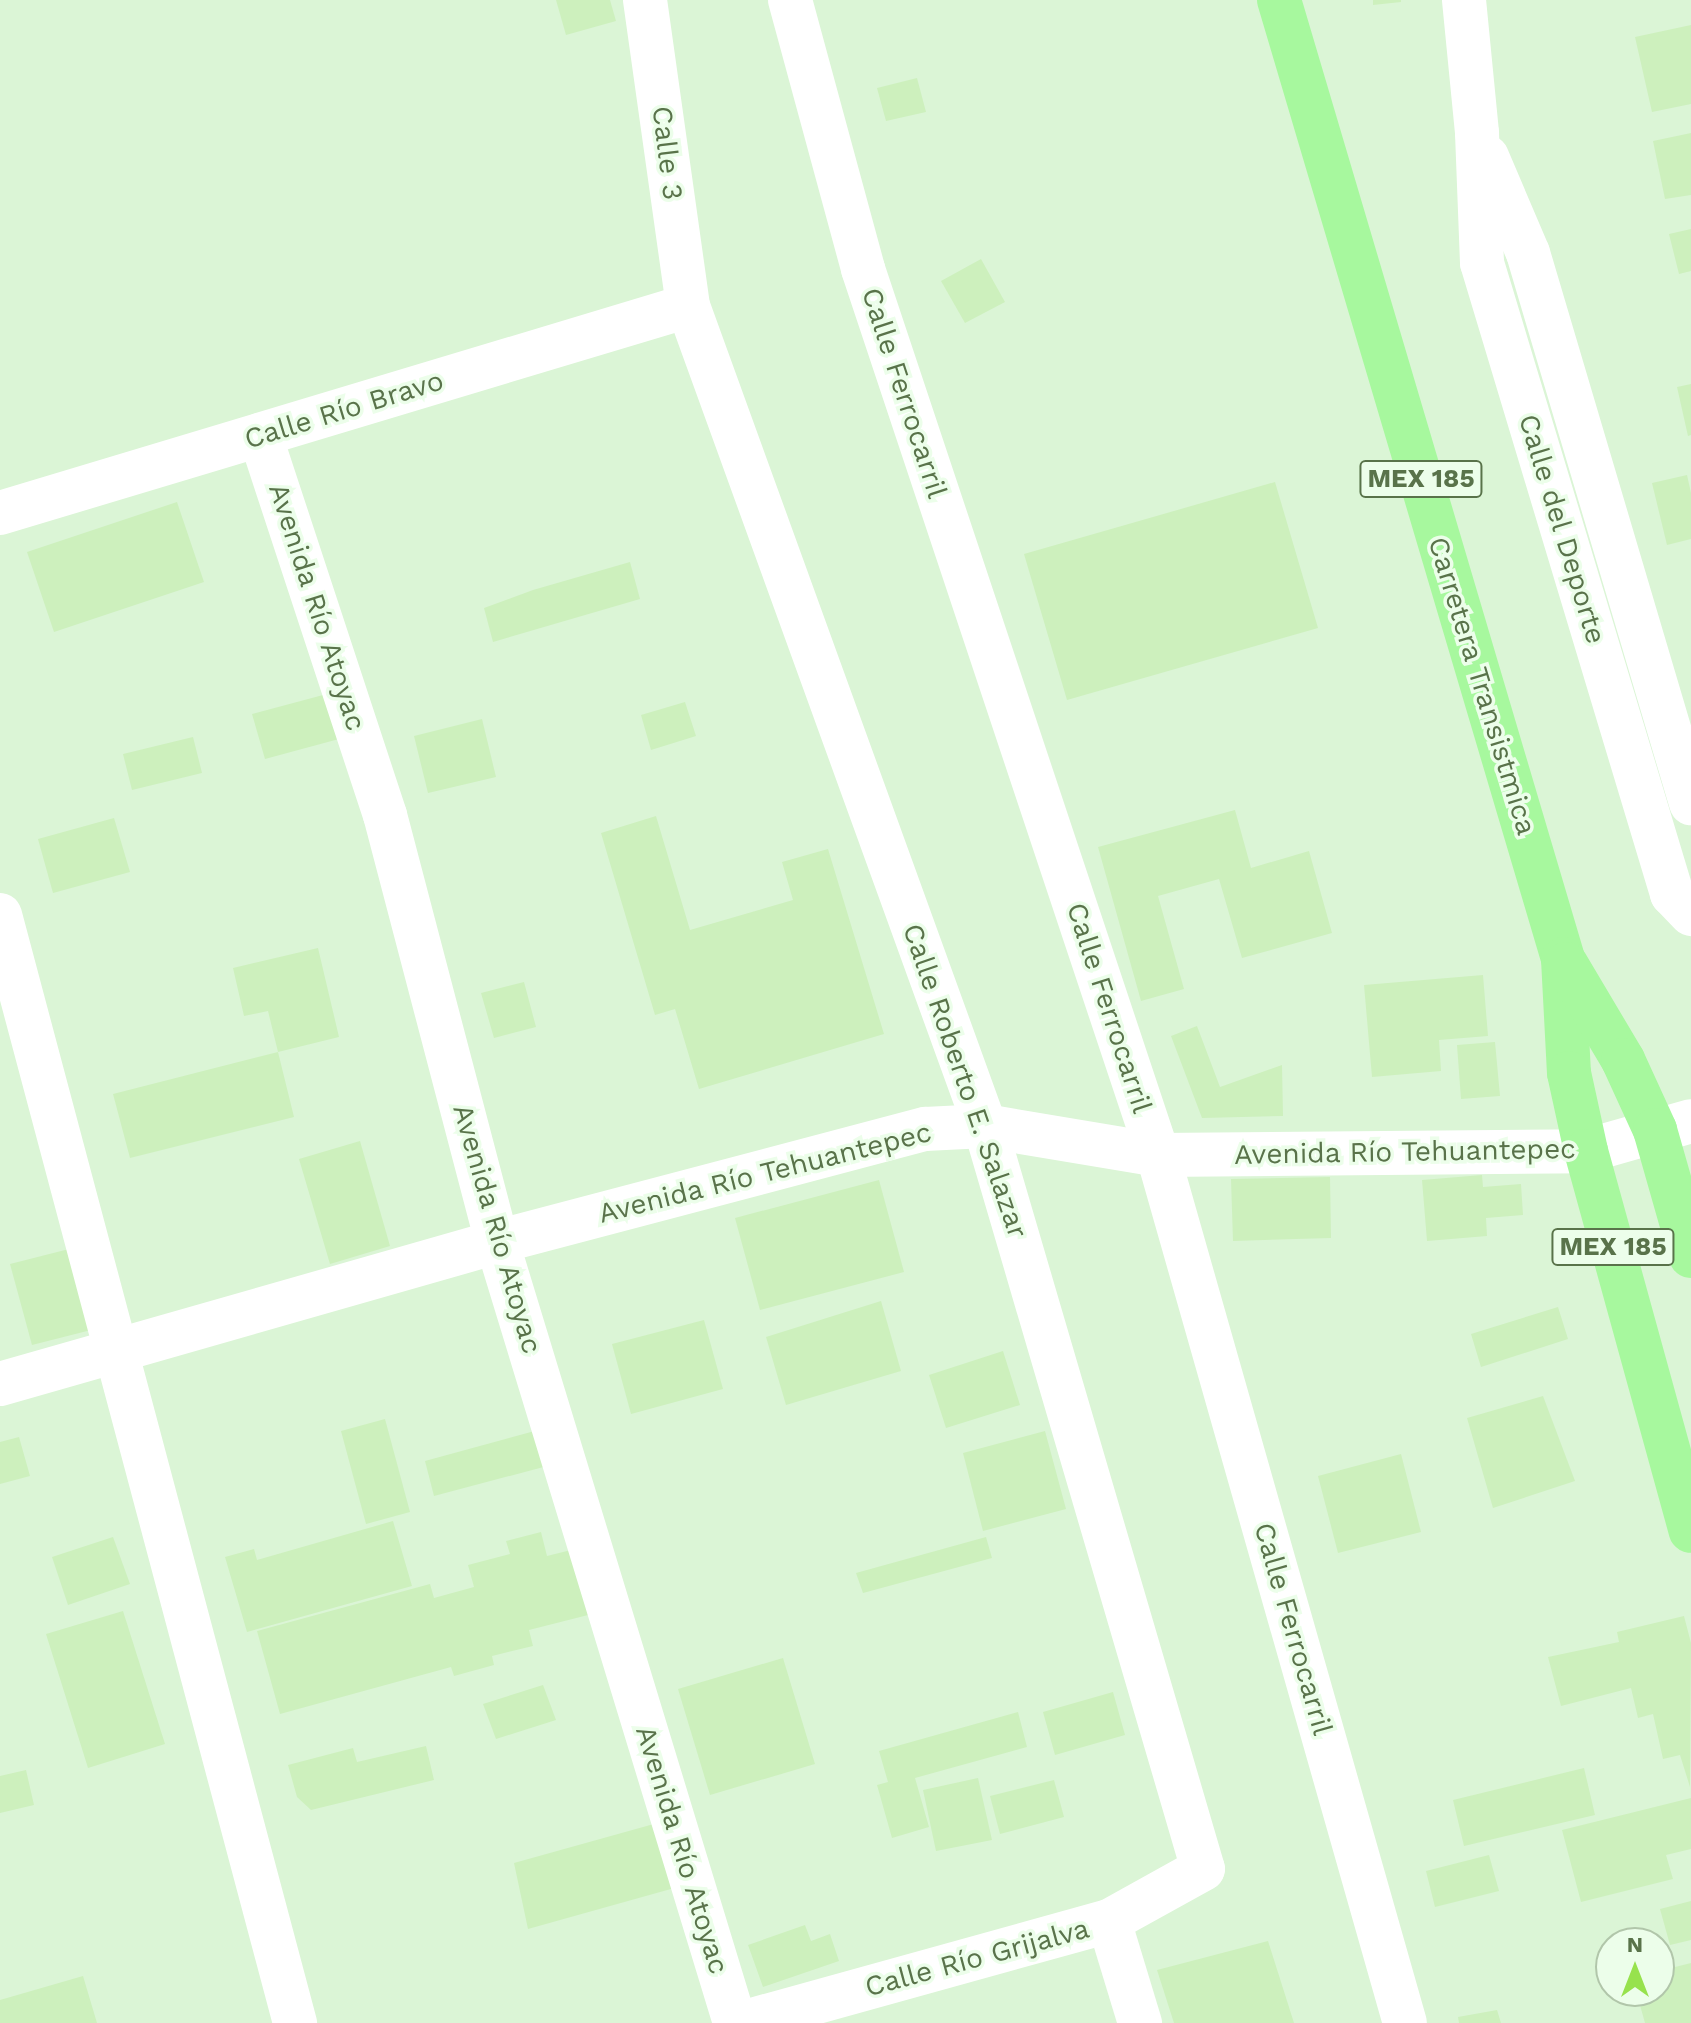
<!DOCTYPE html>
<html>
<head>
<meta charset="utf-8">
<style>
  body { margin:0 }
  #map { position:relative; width:1691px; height:2023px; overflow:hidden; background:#e7fbe4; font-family:"Work Sans",sans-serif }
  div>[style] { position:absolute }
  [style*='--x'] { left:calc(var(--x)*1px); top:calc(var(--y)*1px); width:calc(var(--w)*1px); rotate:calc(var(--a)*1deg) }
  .residential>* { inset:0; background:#dbf5d6 }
  .building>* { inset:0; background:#cdf0bd }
  .street>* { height:44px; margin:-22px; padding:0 22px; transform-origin:22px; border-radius:22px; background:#fff }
  .primary>* { height:44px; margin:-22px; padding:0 22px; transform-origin:22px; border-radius:22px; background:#a7f89e }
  span { translate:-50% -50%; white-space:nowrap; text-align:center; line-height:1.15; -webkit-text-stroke:7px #ecfeea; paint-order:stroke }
  .shield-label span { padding:2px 6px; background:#ecfeea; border:2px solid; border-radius:6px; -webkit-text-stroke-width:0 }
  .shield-label { font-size:26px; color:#59734a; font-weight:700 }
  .street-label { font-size:28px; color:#59734a }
  .north { position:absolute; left:1595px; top:1927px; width:80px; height:80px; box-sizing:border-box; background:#ecfeea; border:2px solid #b1c6aa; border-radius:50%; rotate:0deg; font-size:22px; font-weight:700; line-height:32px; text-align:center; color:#59734a }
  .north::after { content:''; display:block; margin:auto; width:28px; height:36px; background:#97e24d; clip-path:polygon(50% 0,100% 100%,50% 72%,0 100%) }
</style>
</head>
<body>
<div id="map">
  <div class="residential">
    <i style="clip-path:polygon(evenodd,0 0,1691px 0,1691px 2023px,0 2023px,0 0,1611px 1943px,1659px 1943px,1659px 1991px,1611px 1991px,1611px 1943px)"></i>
  </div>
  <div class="building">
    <i style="clip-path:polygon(556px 0,610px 0,616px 21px,566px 35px)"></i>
    <i style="clip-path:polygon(1373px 0,1401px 0,1401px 2px,1373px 5px)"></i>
    <i style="clip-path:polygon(1691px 25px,1691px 104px,1652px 112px,1635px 37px)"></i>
    <i style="clip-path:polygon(917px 78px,926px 112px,886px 121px,877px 88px)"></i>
    <i style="clip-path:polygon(1691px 133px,1691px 195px,1665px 199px,1653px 141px)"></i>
    <i style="clip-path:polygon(1691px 229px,1691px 271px,1679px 274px,1669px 234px)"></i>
    <i style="clip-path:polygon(981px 259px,1005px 302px,965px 323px,941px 281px)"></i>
    <i style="clip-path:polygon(1691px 384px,1691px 435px,1688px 436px,1677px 387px)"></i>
    <i style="clip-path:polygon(1687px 475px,1691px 493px,1691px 539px,1667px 545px,1652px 483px)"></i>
    <i style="clip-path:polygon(1275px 482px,1318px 628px,1067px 700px,1024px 554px)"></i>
    <i style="clip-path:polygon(177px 502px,204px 582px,54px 632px,27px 552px)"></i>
    <i style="clip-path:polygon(630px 562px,640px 599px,493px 642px,484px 608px,533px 590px)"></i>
    <i style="clip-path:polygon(338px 691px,350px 736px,265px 759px,252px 714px)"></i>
    <i style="clip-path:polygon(685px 702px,696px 736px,651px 750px,641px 715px)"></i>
    <i style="clip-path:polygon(482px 719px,496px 777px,428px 793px,414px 736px)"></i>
    <i style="clip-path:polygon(193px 737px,202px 773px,132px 790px,123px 754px)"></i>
    <i style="clip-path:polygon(1235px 810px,1251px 868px,1309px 851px,1332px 933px,1242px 958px,1219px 879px,1158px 896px,1184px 989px,1141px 1001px,1098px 847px)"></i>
    <i style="clip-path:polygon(656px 816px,690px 930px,793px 900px,782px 862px,828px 849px,884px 1034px,699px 1089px,675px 1009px,655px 1015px,601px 833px)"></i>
    <i style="clip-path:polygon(114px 818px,130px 872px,53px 893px,38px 839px)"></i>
    <i style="clip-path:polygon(318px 948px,339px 1037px,278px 1052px,294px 1117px,130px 1158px,113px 1094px,278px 1052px,268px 1011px,244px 1016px,233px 968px)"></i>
    <i style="clip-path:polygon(1483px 975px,1488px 1036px,1439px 1040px,1441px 1071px,1372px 1077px,1364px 985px)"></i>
    <i style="clip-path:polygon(524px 982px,536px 1027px,494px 1038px,481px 993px)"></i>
    <i style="clip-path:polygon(1197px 1026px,1220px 1087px,1282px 1065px,1283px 1116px,1202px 1118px,1171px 1036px)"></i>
    <i style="clip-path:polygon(1495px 1042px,1500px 1096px,1461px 1099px,1457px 1045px)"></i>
    <i style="clip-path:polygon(360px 1141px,390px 1246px,330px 1264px,299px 1159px)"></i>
    <i style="clip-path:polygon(1482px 1175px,1483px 1187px,1521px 1184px,1523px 1215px,1486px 1218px,1487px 1236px,1427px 1241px,1422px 1180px)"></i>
    <i style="clip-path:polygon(1330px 1177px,1331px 1238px,1233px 1241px,1231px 1179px)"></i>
    <i style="clip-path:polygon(879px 1180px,904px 1272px,760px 1310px,735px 1218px)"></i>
    <i style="clip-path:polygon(73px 1248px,95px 1329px,32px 1345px,10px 1264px)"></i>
    <i style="clip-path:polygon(881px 1301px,901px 1371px,786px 1405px,766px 1337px)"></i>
    <i style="clip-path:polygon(1558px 1307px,1568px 1339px,1481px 1367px,1471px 1334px)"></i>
    <i style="clip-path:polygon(704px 1320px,723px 1389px,631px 1414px,612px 1344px)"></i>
    <i style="clip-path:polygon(1003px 1351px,1020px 1405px,946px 1428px,929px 1375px)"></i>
    <i style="clip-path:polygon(1543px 1396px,1575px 1481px,1493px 1508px,1467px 1418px)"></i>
    <i style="clip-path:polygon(385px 1419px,410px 1512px,366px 1524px,341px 1431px)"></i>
    <i style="clip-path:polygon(542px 1429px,551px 1465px,434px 1496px,425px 1461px)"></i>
    <i style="clip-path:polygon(1045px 1431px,1066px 1509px,983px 1531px,963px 1453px)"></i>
    <i style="clip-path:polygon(19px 1437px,30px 1476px,0 1484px,0 1442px)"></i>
    <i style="clip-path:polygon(1401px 1454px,1421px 1532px,1338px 1553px,1318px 1476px)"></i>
    <i style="clip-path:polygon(393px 1521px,412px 1586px,247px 1632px,225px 1557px,254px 1549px,257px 1560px)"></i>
    <i style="clip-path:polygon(541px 1532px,547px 1556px,579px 1548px,596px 1613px,529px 1630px,533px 1646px,492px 1656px,494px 1665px,454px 1676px,451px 1667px,280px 1714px,257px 1631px,430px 1584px,434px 1598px,474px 1587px,468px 1565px,510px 1554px,506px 1541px)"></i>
    <i style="clip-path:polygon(113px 1537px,130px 1584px,68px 1605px,52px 1557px)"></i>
    <i style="clip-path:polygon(986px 1537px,992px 1558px,863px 1593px,856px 1573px)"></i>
    <i style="clip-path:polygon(123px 1611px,165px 1744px,88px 1768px,46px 1634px)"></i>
    <i style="clip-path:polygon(1684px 1616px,1691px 1643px,1690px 1787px,1680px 1755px,1663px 1759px,1653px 1714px,1638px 1718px,1631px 1688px,1561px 1706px,1548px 1657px,1619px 1642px,1617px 1632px)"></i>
    <i style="clip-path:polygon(783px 1658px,815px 1764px,710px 1795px,678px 1689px)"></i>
    <i style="clip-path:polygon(543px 1685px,556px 1720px,496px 1739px,483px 1704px)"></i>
    <i style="clip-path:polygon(1113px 1692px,1125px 1735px,1055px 1755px,1043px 1712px)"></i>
    <i style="clip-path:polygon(1018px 1712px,1027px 1747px,915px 1778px,929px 1827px,892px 1838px,877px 1785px,888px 1782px,879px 1751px)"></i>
    <i style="clip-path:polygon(426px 1746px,434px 1780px,311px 1810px,297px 1797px,288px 1765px,353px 1748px,357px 1762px)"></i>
    <i style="clip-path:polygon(1584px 1768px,1595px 1815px,1464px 1846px,1453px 1800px)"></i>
    <i style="clip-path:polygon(26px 1770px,34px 1805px,0 1813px,0 1776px)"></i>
    <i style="clip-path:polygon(978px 1778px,992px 1840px,936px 1851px,923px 1790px)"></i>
    <i style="clip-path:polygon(1054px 1780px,1064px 1817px,1000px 1834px,990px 1796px)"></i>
    <i style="clip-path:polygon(1691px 1798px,1691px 1849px,1666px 1855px,1673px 1879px,1581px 1902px,1562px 1830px)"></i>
    <i style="clip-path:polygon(661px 1822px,678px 1887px,528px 1929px,514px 1863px)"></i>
    <i style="clip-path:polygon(1489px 1855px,1499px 1891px,1435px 1907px,1426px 1871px)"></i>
    <i style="clip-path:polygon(1691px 1901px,1691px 1940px,1670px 1945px,1660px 1909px)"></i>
    <i style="clip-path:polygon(805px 1925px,811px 1941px,830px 1934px,839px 1961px,763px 1987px,748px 1945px)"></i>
    <i style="clip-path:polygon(1268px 1941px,1294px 2023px,1174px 2023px,1157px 1970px)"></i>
    <i style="clip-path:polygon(1691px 1963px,1691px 2023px,1645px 2023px,1636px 1991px,1659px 1991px,1659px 1971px)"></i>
    <i style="clip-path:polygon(83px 1976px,97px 2023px,0 2023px,0 2000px)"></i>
    <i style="clip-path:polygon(1497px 2010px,1501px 2023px,1459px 2023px,1458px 2017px)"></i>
  </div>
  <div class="street">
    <i style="--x:645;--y:0;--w:309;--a:82"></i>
    <i style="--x:688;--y:306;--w:872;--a:70.09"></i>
    <i style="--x:985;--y:1126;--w:774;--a:73.65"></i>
    <i style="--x:1203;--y:1869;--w:107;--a:151"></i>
    <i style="--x:1109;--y:1921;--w:383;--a:164.5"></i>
    <i style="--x:790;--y:0;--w:279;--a:74.8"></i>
    <i style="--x:863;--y:269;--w:934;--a:71.58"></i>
    <i style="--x:1158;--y:1155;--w:902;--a:74.12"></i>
    <i style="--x:1464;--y:0;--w:134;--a:84.4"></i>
    <i style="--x:1477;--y:133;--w:130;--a:87.8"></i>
    <i style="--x:1482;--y:263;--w:659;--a:73.24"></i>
    <i style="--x:1672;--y:894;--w:28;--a:46"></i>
    <i style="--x:1487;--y:157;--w:104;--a:66.9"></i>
    <i style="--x:1528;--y:253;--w:574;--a:73.49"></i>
    <i style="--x:260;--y:435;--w:400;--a:71.8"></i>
    <i style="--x:385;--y:815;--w:441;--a:75.3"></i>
    <i style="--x:497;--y:1242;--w:816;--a:73.05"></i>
    <i style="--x:0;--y:513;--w:718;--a:-16.75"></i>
    <i style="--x:0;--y:915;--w:1147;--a:75.09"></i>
    <i style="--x:0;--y:1384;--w:517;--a:-15.95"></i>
    <i style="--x:497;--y:1242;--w:443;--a:-14.8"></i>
    <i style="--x:925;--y:1129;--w:60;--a:-2.9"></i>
    <i style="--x:985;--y:1126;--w:175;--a:9.5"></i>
    <i style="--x:1158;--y:1155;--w:428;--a:-0.5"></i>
    <i style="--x:1586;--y:1151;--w:109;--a:-15.9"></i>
    <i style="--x:1109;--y:1921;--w:107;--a:73.1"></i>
  </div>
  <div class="primary">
    <i style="--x:1279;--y:0;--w:1000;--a:73.5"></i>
    <i style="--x:1563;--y:959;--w:114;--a:87"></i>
    <i style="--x:1569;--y:1073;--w:80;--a:77.7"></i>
    <i style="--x:1586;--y:1151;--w:394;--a:74.6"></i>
    <i style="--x:1566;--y:964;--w:112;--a:59.3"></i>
    <i style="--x:1623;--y:1060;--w:77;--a:65.4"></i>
    <i style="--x:1655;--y:1130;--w:131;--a:74.1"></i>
  </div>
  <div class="shield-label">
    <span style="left:1421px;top:479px">MEX 185</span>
    <span style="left:1613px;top:1247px">MEX 185</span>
  </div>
  <div class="street-label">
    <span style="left:667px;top:153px;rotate:83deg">Calle 3</span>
    <span style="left:904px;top:393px;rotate:72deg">Calle Ferrocarril</span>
    <span style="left:344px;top:410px;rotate:-17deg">Calle Río Bravo</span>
    <span style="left:1562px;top:529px;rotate:73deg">Calle del Deporte</span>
    <span style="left:317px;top:607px;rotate:72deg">Avenida Río Atoyac</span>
    <span style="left:1482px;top:686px;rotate:73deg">Carretera Transistmica</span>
    <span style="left:1109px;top:1008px;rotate:72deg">Calle Ferrocarril</span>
    <span style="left:965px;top:1081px;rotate:71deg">Calle Roberto E. Salazar</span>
    <span style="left:1405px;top:1152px;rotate:-1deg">Avenida Río Tehuantepec</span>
    <span style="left:765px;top:1173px;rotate:-14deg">Avenida Río Tehuantepec</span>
    <span style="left:497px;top:1229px;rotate:74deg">Avenida Río Atoyac</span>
    <span style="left:1293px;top:1629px;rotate:74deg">Calle Ferrocarril</span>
    <span style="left:682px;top:1850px;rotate:73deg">Avenida Río Atoyac</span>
    <span style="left:977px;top:1958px;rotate:-15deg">Calle Río Grijalva</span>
  </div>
  <div class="north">N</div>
</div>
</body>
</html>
